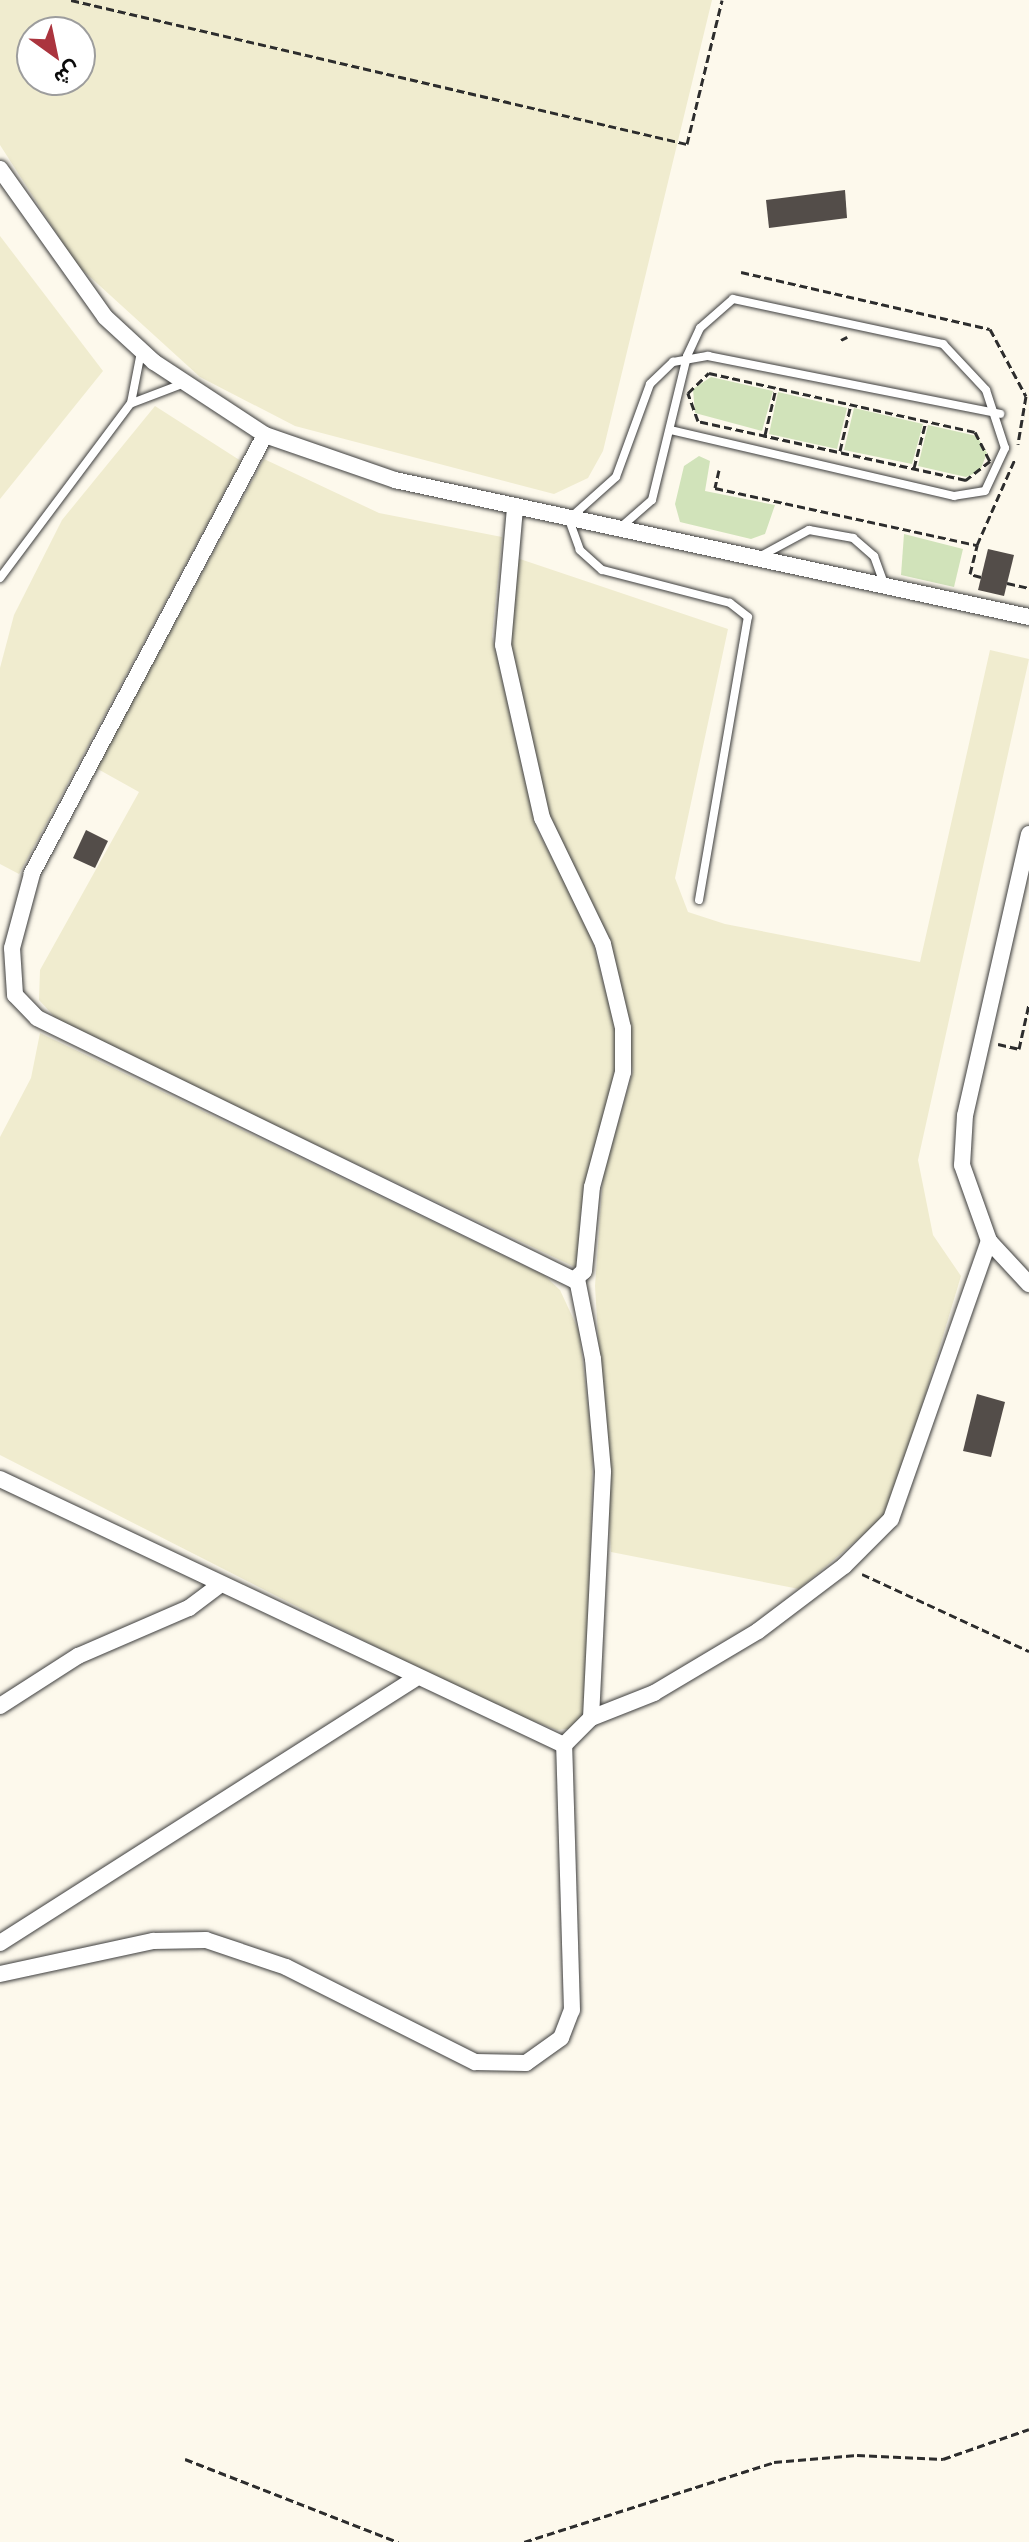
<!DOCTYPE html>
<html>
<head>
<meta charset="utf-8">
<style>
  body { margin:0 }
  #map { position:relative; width:1029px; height:2542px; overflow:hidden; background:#fdf9ec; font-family:Merriweather,Vazirmatn,serif }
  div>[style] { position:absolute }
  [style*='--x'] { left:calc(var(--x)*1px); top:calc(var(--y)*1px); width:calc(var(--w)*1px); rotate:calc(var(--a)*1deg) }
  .farmland>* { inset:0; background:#f0eccf }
  .green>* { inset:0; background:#d1e3ba }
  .building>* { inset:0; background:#534d49 }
  .path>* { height:3px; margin-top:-1.5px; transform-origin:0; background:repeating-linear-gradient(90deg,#2d2d2d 0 8px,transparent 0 12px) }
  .roads { filter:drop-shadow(0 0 2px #3e3e3e) drop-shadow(0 0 2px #3e3e3e) }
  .lane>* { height:8px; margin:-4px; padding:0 4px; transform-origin:4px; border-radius:4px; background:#fff }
  .street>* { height:16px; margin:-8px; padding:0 8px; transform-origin:8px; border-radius:8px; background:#fff }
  span { translate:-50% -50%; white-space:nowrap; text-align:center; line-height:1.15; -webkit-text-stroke:8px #fff; paint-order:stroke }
  .north { position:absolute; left:16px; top:16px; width:80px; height:80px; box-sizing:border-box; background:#fff; border:2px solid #9d9d9d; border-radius:50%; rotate:147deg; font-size:22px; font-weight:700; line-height:32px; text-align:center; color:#0b0b0b }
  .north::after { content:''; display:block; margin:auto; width:28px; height:36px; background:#ab343e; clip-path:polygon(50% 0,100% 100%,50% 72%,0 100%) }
</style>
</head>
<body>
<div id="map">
  <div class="farmland">
    <i style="clip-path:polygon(evenodd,0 0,712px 0,603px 451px,588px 478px,554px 494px,295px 426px,200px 377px,77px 265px,0 145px,0 0,32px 32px,80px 32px,80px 80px,32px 80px,32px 32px)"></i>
    <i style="clip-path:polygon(0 236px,103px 371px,0 499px)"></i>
    <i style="clip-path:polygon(155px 406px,241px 461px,19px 874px,0 864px,0 668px,14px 615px,62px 520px)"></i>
    <i style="clip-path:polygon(264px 459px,379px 513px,502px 537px,492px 636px,536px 828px,589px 927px,616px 1032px,617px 1068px,580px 1216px,579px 1269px,62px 1025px,39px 1000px,40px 970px,139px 792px,96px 768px)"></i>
    <i style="clip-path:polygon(517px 558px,728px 629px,675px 878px,688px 912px,725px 924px,920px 962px,990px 650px,1029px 659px,918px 1160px,933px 1235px,961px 1276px,890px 1512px,799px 1589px,611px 1552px,595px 1286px,603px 1176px,633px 1071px,610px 946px,552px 828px,510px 654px)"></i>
    <i style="clip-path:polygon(40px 1033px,544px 1275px,560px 1290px,579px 1331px,593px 1448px,586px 1711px,576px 1728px,557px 1730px,488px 1704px,0 1455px,0 1137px,31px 1078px)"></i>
  </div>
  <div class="green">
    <i style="clip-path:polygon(711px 377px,773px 391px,762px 431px,695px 413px,693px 389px)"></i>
    <i style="clip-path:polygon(778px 392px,847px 408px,837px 449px,769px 434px)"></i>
    <i style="clip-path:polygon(854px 408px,923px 424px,912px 464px,844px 450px)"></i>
    <i style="clip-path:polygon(928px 425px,977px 436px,987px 453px,980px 471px,966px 477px,918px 466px)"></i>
    <i style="clip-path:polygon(699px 456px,710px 461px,705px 491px,775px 505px,765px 534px,751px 539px,680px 522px,675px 504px,684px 466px)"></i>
    <i style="clip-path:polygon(904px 534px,963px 549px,954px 587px,901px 575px)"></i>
  </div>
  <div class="building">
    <i style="clip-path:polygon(845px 190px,847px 218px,769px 228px,766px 200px)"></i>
    <i style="clip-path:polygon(988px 549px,1014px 555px,1004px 596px,978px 590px)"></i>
    <i style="clip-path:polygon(86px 830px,108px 841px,95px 868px,73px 858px)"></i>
    <i style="clip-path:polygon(977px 1394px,1005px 1402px,991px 1457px,963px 1451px)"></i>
  </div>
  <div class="path">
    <i style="--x:71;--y:0;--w:633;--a:13.16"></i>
    <i style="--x:687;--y:144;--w:148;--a:-76.3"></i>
    <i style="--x:741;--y:272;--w:255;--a:12.9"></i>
    <i style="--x:990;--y:329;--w:76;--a:61.8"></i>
    <i style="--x:1026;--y:396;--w:49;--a:99.5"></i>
    <i style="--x:841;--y:340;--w:7;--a:-27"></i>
    <i style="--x:709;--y:373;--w:272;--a:12.5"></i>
    <i style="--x:975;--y:432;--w:33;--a:63"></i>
    <i style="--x:990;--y:461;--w:31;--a:142"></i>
    <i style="--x:966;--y:480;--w:274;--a:-167.6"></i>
    <i style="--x:698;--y:421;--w:30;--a:-110"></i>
    <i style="--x:688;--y:393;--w:29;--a:-44"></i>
    <i style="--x:765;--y:435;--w:48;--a:-76.8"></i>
    <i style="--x:840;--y:451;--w:48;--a:-76.8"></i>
    <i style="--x:914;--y:468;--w:49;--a:-75.7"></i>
    <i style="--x:719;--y:470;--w:18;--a:103"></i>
    <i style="--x:715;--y:488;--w:268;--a:12.3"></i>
    <i style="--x:981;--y:577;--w:11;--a:-165"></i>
    <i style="--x:970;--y:574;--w:30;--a:-76"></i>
    <i style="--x:977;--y:545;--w:94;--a:-66.2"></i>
    <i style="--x:1007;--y:583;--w:23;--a:13"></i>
    <i style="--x:998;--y:1044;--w:22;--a:13"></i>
    <i style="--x:1019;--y:1049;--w:46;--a:-77.5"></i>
    <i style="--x:862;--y:1574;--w:184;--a:24.8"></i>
    <i style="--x:185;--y:2459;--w:229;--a:21.3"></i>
    <i style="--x:524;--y:2542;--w:262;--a:-17.7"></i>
    <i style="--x:774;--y:2462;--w:83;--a:-4.8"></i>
    <i style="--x:857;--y:2455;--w:86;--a:2.7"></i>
    <i style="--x:943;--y:2459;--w:91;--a:-19.2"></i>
  </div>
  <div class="roads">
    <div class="lane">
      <i style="--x:132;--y:403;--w:53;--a:-20.8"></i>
      <i style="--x:621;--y:527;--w:41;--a:-41.1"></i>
      <i style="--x:652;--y:500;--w:148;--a:-76.3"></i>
      <i style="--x:687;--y:356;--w:31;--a:-65"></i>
      <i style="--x:700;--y:328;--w:44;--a:-41.3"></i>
      <i style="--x:733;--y:299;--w:215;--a:12.1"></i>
      <i style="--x:943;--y:344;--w:63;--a:46.9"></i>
      <i style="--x:986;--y:390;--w:61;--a:71.9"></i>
      <i style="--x:1005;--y:448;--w:47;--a:114.9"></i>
      <i style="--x:985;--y:491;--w:31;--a:171"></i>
      <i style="--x:954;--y:496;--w:291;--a:-166.9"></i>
      <i style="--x:759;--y:557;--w:57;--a:-28.4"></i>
      <i style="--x:809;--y:530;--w:45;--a:10.3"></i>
      <i style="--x:853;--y:538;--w:28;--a:41"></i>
      <i style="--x:874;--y:556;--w:32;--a:70"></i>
      <i style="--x:0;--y:578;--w:219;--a:-53.2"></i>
      <i style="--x:131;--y:403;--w:52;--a:-78.9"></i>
      <i style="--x:699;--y:900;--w:287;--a:-80.2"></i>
      <i style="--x:748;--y:617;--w:23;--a:-142"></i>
      <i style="--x:730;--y:603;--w:132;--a:-165.5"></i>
      <i style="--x:602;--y:570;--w:30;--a:-138"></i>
      <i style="--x:580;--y:550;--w:33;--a:-110"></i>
      <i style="--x:569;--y:519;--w:63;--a:-41.8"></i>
      <i style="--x:616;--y:477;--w:99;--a:-69.9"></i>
      <i style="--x:650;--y:384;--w:32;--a:-44"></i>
      <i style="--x:673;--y:362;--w:36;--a:-10"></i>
      <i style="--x:708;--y:356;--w:298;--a:11.2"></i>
    </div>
    <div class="street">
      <i style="--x:0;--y:169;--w:181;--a:54.6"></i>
      <i style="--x:105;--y:317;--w:67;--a:42.6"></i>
      <i style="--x:154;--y:362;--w:133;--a:33.3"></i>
      <i style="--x:265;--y:435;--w:138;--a:19.1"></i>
      <i style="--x:395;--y:480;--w:649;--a:12.19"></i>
      <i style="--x:265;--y:435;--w:497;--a:118"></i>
      <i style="--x:32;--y:874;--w:77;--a:105.1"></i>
      <i style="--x:12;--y:948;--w:47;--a:86.3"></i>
      <i style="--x:15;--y:995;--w:32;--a:46"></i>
      <i style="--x:37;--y:1018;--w:598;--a:26.01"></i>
      <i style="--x:574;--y:1280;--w:13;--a:-42"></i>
      <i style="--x:584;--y:1271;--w:84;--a:-84.6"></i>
      <i style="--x:592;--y:1187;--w:119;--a:-74.9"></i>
      <i style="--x:623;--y:1072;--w:44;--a:-90"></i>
      <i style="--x:623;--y:1028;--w:86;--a:-103.4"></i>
      <i style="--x:603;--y:944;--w:140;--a:-115.8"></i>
      <i style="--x:542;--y:818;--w:177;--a:-102.7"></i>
      <i style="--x:503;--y:645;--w:139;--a:-85"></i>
      <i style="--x:1029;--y:834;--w:288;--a:102.8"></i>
      <i style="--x:965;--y:1115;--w:50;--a:93.4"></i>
      <i style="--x:962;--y:1165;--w:81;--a:70.4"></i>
      <i style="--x:989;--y:1241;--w:59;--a:47.1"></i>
      <i style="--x:0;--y:1479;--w:624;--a:25.25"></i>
      <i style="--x:564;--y:1745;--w:38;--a:-45"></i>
      <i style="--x:591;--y:1718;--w:247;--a:-87.2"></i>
      <i style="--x:603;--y:1471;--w:112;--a:-95.1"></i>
      <i style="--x:593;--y:1359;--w:82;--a:-101.3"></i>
      <i style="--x:0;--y:1706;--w:93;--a:-32.7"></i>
      <i style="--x:78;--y:1656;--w:121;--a:-23.4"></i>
      <i style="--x:189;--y:1608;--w:39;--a:-37"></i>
      <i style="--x:591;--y:1718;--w:68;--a:-21.6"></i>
      <i style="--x:654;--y:1693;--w:121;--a:-30.8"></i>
      <i style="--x:758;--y:1631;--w:108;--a:-37.1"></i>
      <i style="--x:844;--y:1566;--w:66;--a:-45"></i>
      <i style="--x:891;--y:1519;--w:295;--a:-70.6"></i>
      <i style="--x:0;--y:1943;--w:491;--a:-32.5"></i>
      <i style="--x:0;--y:1974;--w:157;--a:-12.2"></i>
      <i style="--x:153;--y:1941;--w:53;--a:-1.1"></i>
      <i style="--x:206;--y:1940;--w:84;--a:18.6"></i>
      <i style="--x:286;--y:1967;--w:212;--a:26.7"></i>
      <i style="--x:475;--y:2062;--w:51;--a:1.1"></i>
      <i style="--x:526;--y:2063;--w:43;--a:-35.5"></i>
      <i style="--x:561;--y:2038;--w:30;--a:-69"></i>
      <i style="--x:572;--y:2010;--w:265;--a:-91.7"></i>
    </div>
  </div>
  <div class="north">ش</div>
</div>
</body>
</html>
